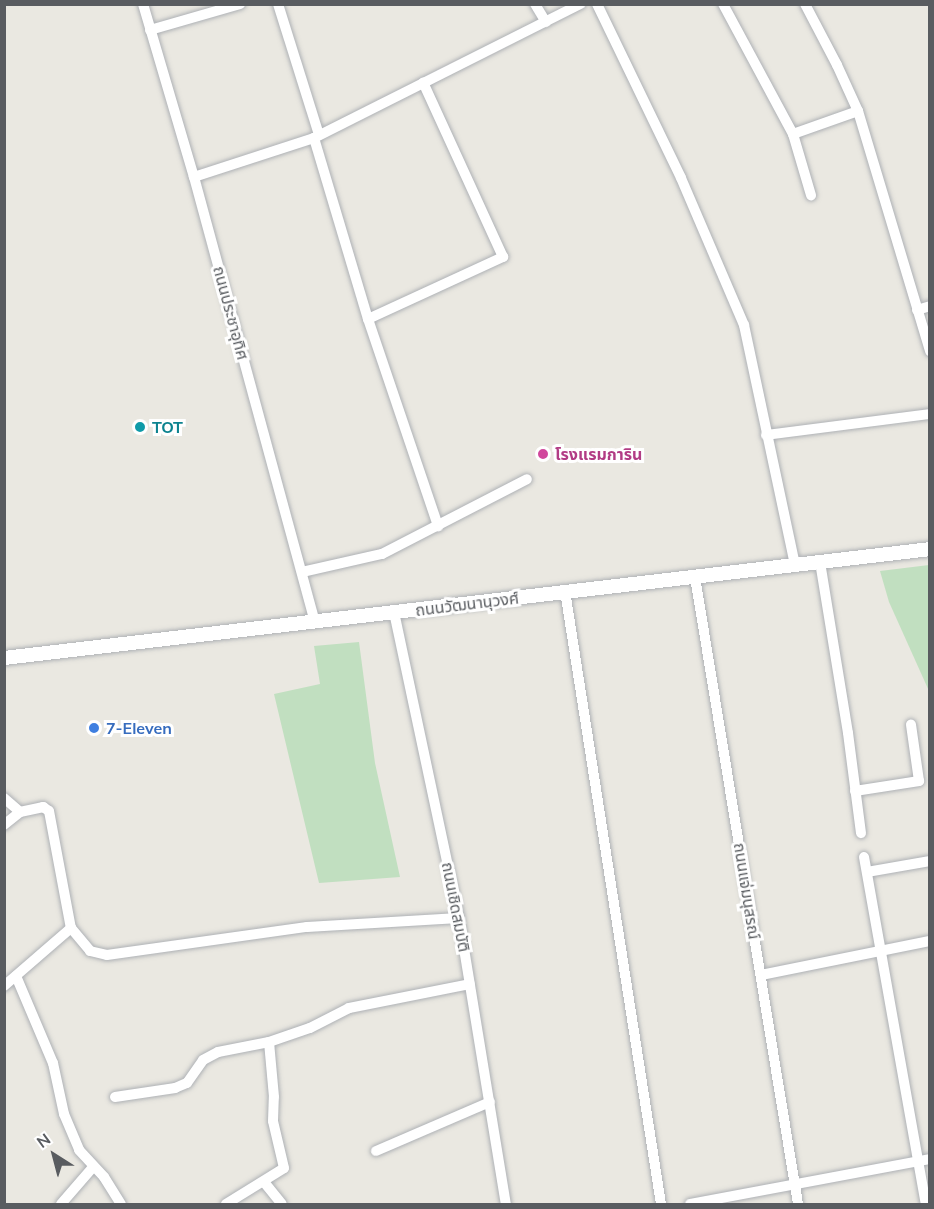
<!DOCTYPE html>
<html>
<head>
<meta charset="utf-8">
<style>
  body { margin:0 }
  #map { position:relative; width:934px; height:1209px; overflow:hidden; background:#eae8e1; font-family:Mulish,"Noto Sans Thai",sans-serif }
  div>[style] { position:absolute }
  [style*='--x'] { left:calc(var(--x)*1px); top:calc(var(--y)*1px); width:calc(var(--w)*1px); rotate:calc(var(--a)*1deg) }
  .green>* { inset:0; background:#c1dfc0 }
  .roads { filter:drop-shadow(0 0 2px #aeb1b5) drop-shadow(0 0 2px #aeb1b5) }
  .minor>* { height:10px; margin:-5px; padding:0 5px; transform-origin:5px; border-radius:5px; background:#fff }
  .tertiary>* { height:14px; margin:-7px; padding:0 7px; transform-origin:7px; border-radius:7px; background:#fff }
  .dots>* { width:16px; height:16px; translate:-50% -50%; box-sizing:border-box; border:3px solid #fff; border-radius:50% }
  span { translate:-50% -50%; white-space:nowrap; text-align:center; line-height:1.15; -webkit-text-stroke:6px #fff; paint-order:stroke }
  .street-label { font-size:16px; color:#595c60 }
  .culture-label { font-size:16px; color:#0d838f; font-weight:700 }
  .left { translate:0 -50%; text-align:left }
  .hotel-label { font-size:16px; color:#b23c85; font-weight:700 }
  .shop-label { font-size:16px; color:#366cbe; font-weight:700 }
  .frame { position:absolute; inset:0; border:6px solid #595c60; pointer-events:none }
  .north { position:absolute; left:24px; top:1125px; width:60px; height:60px; -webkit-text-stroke:4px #fff; paint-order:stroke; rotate:324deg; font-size:16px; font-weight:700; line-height:24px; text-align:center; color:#595c60 }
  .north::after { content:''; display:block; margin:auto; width:21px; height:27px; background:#595c60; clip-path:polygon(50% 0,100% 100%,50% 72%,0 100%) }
</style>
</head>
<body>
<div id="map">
  <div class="green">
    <i style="clip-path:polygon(929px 565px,930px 565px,929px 691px,889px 602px,880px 571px)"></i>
    <i style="clip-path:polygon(359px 642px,375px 763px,400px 877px,319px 883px,274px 694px,320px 684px,314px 646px)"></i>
  </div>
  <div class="roads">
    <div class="minor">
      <i style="--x:143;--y:4;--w:180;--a:73.6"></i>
      <i style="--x:194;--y:177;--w:461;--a:74.8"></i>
      <i style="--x:278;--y:4;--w:137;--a:72.6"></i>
      <i style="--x:535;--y:4;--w:21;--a:59"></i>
      <i style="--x:597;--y:4;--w:193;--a:64.2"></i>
      <i style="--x:681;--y:178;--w:160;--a:66.8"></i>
      <i style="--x:744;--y:325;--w:245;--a:78"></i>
      <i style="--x:723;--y:4;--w:148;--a:61.7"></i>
      <i style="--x:793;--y:134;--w:69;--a:-19.5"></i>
      <i style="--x:805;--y:4;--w:69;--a:62.3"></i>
      <i style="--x:837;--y:65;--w:51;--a:65.5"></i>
      <i style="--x:858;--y:111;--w:251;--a:73.3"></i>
      <i style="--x:150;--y:30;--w:94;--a:-16.1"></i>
      <i style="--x:793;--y:134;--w:64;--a:73.6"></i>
      <i style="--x:314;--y:138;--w:189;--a:73.4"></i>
      <i style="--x:368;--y:319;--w:219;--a:71.3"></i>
      <i style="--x:194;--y:177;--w:126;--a:-18"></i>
      <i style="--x:314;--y:138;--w:299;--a:-26.7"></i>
      <i style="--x:917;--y:310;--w:14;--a:-17"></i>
      <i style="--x:368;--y:319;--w:149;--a:-24.7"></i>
      <i style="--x:503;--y:257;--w:192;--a:-114.6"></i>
      <i style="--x:766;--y:435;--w:165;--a:-7.3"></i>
      <i style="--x:820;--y:562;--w:173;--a:80.7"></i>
      <i style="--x:848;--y:733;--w:101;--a:82.6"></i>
      <i style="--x:302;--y:572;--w:82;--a:-12.7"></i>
      <i style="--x:382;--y:554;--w:163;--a:-27.3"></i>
      <i style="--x:695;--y:577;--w:635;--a:80.67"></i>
      <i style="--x:565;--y:591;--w:620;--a:81.1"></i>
      <i style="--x:394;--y:612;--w:313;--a:78"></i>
      <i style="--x:459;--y:918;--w:290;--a:80.7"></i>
      <i style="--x:855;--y:791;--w:65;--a:-8.9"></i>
      <i style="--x:919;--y:781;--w:57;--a:-98.1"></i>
      <i style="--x:4;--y:798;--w:21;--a:41"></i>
      <i style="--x:20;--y:812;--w:21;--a:141"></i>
      <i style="--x:20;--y:812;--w:24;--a:-12"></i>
      <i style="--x:43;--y:807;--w:7;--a:34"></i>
      <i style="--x:49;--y:811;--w:119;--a:79.4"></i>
      <i style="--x:71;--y:928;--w:30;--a:50"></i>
      <i style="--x:90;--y:951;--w:17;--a:13"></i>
      <i style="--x:107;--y:955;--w:202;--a:-8"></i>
      <i style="--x:307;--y:927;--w:152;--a:-3.4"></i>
      <i style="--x:864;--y:857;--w:352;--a:79.9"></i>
      <i style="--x:867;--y:872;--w:64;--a:-9.9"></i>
      <i style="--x:761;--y:975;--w:172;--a:-11.4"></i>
      <i style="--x:16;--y:976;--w:95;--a:67"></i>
      <i style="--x:53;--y:1063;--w:52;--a:77.8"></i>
      <i style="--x:64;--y:1114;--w:39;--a:67"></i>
      <i style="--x:79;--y:1150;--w:37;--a:47"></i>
      <i style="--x:104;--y:1177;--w:32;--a:58"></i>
      <i style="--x:4;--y:986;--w:89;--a:-40.9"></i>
      <i style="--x:115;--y:1097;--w:61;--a:-8.5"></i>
      <i style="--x:175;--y:1088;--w:13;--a:-23"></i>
      <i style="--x:187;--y:1083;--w:28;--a:-55"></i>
      <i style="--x:203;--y:1060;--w:17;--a:-28"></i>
      <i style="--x:218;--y:1052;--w:52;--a:-11.1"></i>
      <i style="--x:269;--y:1042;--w:43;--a:-18.9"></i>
      <i style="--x:310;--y:1028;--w:44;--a:-27.1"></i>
      <i style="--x:349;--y:1008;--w:123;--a:-11.2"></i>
      <i style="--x:376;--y:1151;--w:124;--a:-23.3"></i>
      <i style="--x:264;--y:1182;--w:28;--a:51"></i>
      <i style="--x:61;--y:1204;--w:49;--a:-49.1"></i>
      <i style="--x:226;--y:1204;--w:68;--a:-31.8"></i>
      <i style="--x:284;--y:1168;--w:48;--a:-103.2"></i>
      <i style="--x:273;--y:1121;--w:24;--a:-88"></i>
      <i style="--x:274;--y:1097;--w:55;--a:-95.2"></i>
      <i style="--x:690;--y:1204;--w:244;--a:-10.6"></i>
    </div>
    <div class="tertiary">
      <i style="--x:4;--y:658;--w:932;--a:-6.71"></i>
    </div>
  </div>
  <div class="dots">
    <i style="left:140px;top:427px;background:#0f9aa8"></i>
    <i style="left:543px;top:454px;background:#d1479c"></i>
    <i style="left:94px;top:728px;background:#3f7fe0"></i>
  </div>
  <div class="street-label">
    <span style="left:231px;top:313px;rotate:75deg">ถนนประชาอุทิศ</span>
    <span style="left:467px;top:604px;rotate:-7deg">ถนนวัฒนานุวงศ์</span>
    <span style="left:747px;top:891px;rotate:81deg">ถนนแจ่มนุสรณ์</span>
    <span style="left:456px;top:907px;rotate:79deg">ถนนเชิดสมบัติ</span>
  </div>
  <div class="culture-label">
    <span class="left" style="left:152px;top:427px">TOT</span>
  </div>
  <div class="hotel-label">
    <span class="left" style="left:555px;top:454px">โรงแรมการิน</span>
  </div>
  <div class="shop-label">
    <span class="left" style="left:106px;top:728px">7-Eleven</span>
  </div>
  <div class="frame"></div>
  <div class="north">N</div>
</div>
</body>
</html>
